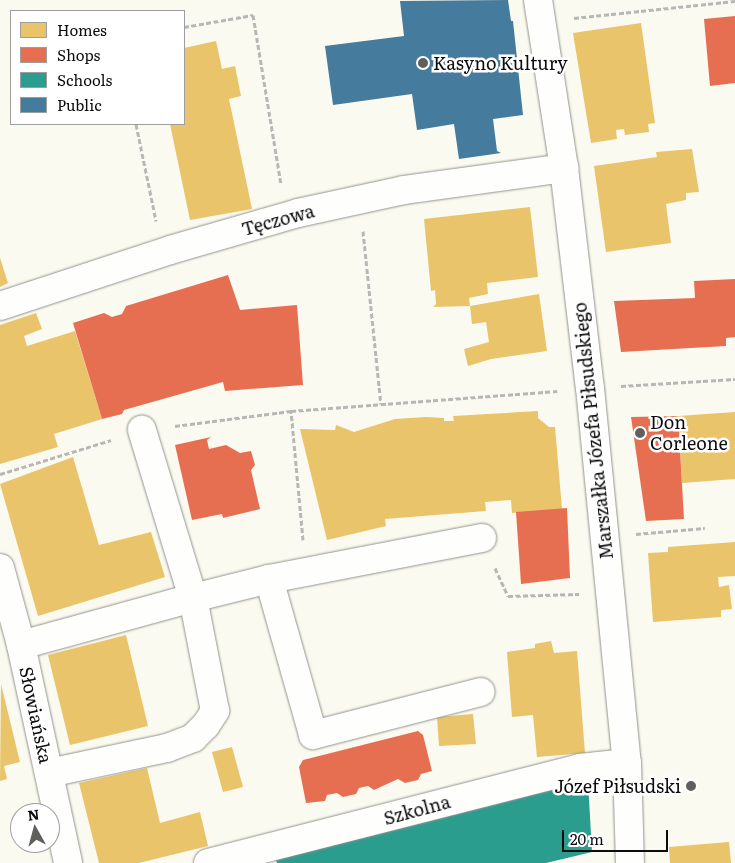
<!DOCTYPE html>
<html>
<head>
<meta charset="utf-8">
<style>
  body { margin:0 }
  #map { position:relative; width:735px; height:863px; overflow:hidden; background:#fafaf0; font-family:Literata,serif }
  div>[style] { position:absolute }
  [style*='--x'] { left:calc(var(--x)*1px); top:calc(var(--y)*1px); width:calc(var(--w)*1px); rotate:calc(var(--a)*1deg) }
  .homes>* { inset:0; background:#e9c46a }
  .shops>* { inset:0; background:#e76f51 }
  .schools>* { inset:0; background:#2a9d8f }
  .public>* { inset:0; background:#457b9d }
  .path>* { height:3px; margin-top:-1.5px; transform-origin:0; background:repeating-linear-gradient(90deg,#b7b7b5 0 5px,transparent 0 7.5px) }
  .roads { filter:drop-shadow(0 0 1px #93938f) drop-shadow(0 0 1px #93938f) }
  .minor>* { height:28px; margin:-14px; padding:0 14px; transform-origin:14px; border-radius:14px; background:#fefefd }
  .dots>* { width:14px; height:14px; translate:-50% -50%; box-sizing:border-box; border:2px solid #fff; border-radius:50% }
  span { translate:-50% -50%; white-space:nowrap; text-align:center; line-height:1.15; -webkit-text-stroke:5px #fff; paint-order:stroke }
  .poi-label { font-size:18px; color:#0c0c0c }
  .left { translate:0 -50%; text-align:left }
  .right { translate:-100% -50%; text-align:right }
  .street-label { font-size:18px; color:#0c0c0c }
  .legend { position:absolute; left:10px; top:10px; width:175px; height:115px; box-sizing:border-box; background:#fff; border:1px solid #9e9e9e; margin:0; padding:6px 9px; list-style:none; font-size:15px; color:#0c0c0c }
  .legend li { display:flex; align-items:center; gap:10px; height:25px }
  .legend b { width:25px; border:1px solid #9e9e9e }
  .north { position:absolute; left:10px; top:803px; width:50px; height:50px; box-sizing:border-box; background:#fff; border:1px solid #9e9e9e; border-radius:50%; rotate:353deg; font-size:14px; font-weight:700; line-height:20px; text-align:center; color:#0c0c0c }
  .north::after { content:''; display:block; margin:auto; width:18px; height:22px; background:#5f5f5c; clip-path:polygon(50% 0,100% 100%,50% 72%,0 100%) }
  .scale { position:absolute; left:562px; top:830px; width:106px; height:22px; box-sizing:border-box; border:2px solid #0c0c0c; border-top:0; padding-left:6px; font-size:15px; line-height:18px; white-space:nowrap; color:#0c0c0c; -webkit-text-stroke:4px #fff; paint-order:stroke }
</style>
</head>
<body>
<div id="map">
  <div class="homes">
    <i style="clip-path:polygon(641px 23px,655px 123px,648px 124px,649px 132px,625px 135px,624px 129px,616px 130px,617px 139px,591px 143px,573px 33px)"></i>
    <i style="clip-path:polygon(216px 41px,222px 69px,235px 66px,241px 96px,229px 99px,252px 209px,190px 220px,170px 124px,184px 124px,184px 48px)"></i>
    <i style="clip-path:polygon(692px 149px,699px 192px,686px 193px,686px 200px,666px 204px,671px 243px,606px 252px,594px 166px,657px 157px,656px 152px)"></i>
    <i style="clip-path:polygon(530px 207px,538px 277px,487px 283px,488px 294px,469px 298px,470px 306px,433px 307px,436px 304px,435px 290px,431px 291px,424px 219px)"></i>
    <i style="clip-path:polygon(0 258px,8px 283px,0 287px)"></i>
    <i style="clip-path:polygon(539px 294px,547px 351px,491px 359px,468px 366px,464px 349px,489px 342px,486px 322px,472px 324px,470px 306px)"></i>
    <i style="clip-path:polygon(36px 313px,42px 329px,24px 336px,27px 346px,75px 331px,102px 419px,54px 434px,58px 447px,0 464px,0 325px)"></i>
    <i style="clip-path:polygon(538px 411px,538px 418px,549px 427px,555px 427px,562px 509px,512px 513px,511px 500px,485px 502px,486px 511px,385px 519px,386px 526px,327px 540px,300px 429px,335px 430px,336px 425px,354px 432px,395px 419px,426px 417px,444px 418px,444px 421px,454px 421px,453px 416px)"></i>
    <i style="clip-path:polygon(735px 412px,735px 479px,682px 483px,678px 416px)"></i>
    <i style="clip-path:polygon(73px 457px,99px 545px,151px 532px,165px 577px,38px 616px,0 484px)"></i>
    <i style="clip-path:polygon(735px 542px,735px 576px,718px 577px,719px 587px,729px 585px,732px 609px,721px 610px,721px 617px,653px 622px,648px 553px,668px 552px,668px 547px)"></i>
    <i style="clip-path:polygon(126px 635px,148px 726px,70px 745px,48px 655px)"></i>
    <i style="clip-path:polygon(551px 641px,554px 653px,577px 651px,585px 753px,537px 757px,533px 715px,512px 717px,507px 652px,535px 648px,535px 644px)"></i>
    <i style="clip-path:polygon(1px 684px,20px 762px,4px 766px,7px 779px,0 781px)"></i>
    <i style="clip-path:polygon(473px 714px,476px 744px,439px 746px,437px 717px)"></i>
    <i style="clip-path:polygon(232px 747px,243px 787px,223px 792px,212px 752px)"></i>
    <i style="clip-path:polygon(147px 768px,160px 823px,200px 812px,208px 846px,139px 863px,99px 863px,79px 783px)"></i>
    <i style="clip-path:polygon(729px 842px,731px 863px,670px 863px,669px 847px)"></i>
  </div>
  <div class="shops">
    <i style="clip-path:polygon(735px 16px,735px 83px,710px 86px,704px 19px)"></i>
    <i style="clip-path:polygon(228px 275px,240px 310px,297px 305px,303px 385px,225px 391px,223px 382px,124px 410px,122px 414px,102px 419px,73px 323px,104px 313px,112px 317px,122px 314px,126px 306px)"></i>
    <i style="clip-path:polygon(735px 279px,735px 337px,726px 338px,726px 346px,621px 352px,614px 301px,695px 298px,694px 281px)"></i>
    <i style="clip-path:polygon(678px 416px,684px 519px,646px 521px,631px 417px)"></i>
    <i style="clip-path:polygon(211px 437px,207px 440px,209px 449px,226px 445px,240px 453px,251px 451px,255px 465px,251px 470px,260px 509px,223px 518px,222px 514px,192px 520px,175px 445px)"></i>
    <i style="clip-path:polygon(567px 508px,570px 578px,521px 584px,516px 512px)"></i>
    <i style="clip-path:polygon(418px 731px,423px 735px,432px 771px,421px 774px,418px 780px,405px 783px,398px 779px,374px 790px,368px 786px,359px 788px,356px 794px,343px 797px,337px 793px,327px 795px,325px 801px,306px 803px,299px 767px,303px 760px)"></i>
  </div>
  <div class="schools">
    <i style="clip-path:polygon(588px 781px,592px 852px,546px 863px,277px 863px,276px 860px)"></i>
  </div>
  <div class="public">
    <i style="clip-path:polygon(508px 0,511px 21px,513px 21px,523px 115px,493px 119px,497px 151px,501px 153px,459px 159px,454px 124px,417px 130px,412px 94px,333px 105px,325px 46px,404px 36px,400px 1px)"></i>
  </div>
  <div class="path">
    <i style="--x:574;--y:18;--w:162;--a:-6"></i>
    <i style="--x:184;--y:27;--w:70;--a:-9.9"></i>
    <i style="--x:253;--y:15;--w:171;--a:80.6"></i>
    <i style="--x:136;--y:124;--w:99;--a:78.3"></i>
    <i style="--x:363;--y:231;--w:174;--a:84.1"></i>
    <i style="--x:621;--y:386;--w:114;--a:-3.5"></i>
    <i style="--x:175;--y:426;--w:117;--a:-7.4"></i>
    <i style="--x:0;--y:474;--w:116;--a:-17"></i>
    <i style="--x:636;--y:534;--w:69;--a:-5"></i>
    <i style="--x:303;--y:540;--w:130;--a:-95.3"></i>
    <i style="--x:291;--y:411;--w:267;--a:-4.3"></i>
    <i style="--x:495;--y:568;--w:31;--a:65"></i>
    <i style="--x:508;--y:596;--w:71;--a:-1.6"></i>
  </div>
  <div class="roads">
    <div class="minor">
      <i style="--x:538;--y:0;--w:170;--a:81.2"></i>
      <i style="--x:564;--y:168;--w:222;--a:83.3"></i>
      <i style="--x:590;--y:388;--w:377;--a:84.4"></i>
      <i style="--x:627;--y:763;--w:100;--a:88.3"></i>
      <i style="--x:0;--y:306;--w:179;--a:-18.2"></i>
      <i style="--x:170;--y:250;--w:133;--a:-16.1"></i>
      <i style="--x:298;--y:213;--w:108;--a:-12.2"></i>
      <i style="--x:404;--y:190;--w:162;--a:-7.8"></i>
      <i style="--x:0;--y:568;--w:80;--a:74.7"></i>
      <i style="--x:21;--y:645;--w:223;--a:77.8"></i>
      <i style="--x:269;--y:579;--w:162;--a:74.2"></i>
      <i style="--x:313;--y:735;--w:173;--a:-14.4"></i>
      <i style="--x:21;--y:645;--w:178;--a:-15.3"></i>
      <i style="--x:193;--y:598;--w:176;--a:-106.9"></i>
      <i style="--x:49;--y:773;--w:121;--a:-12"></i>
      <i style="--x:167;--y:748;--w:28;--a:-21"></i>
      <i style="--x:193;--y:738;--w:18;--a:-45"></i>
      <i style="--x:206;--y:725;--w:17;--a:-57"></i>
      <i style="--x:215;--y:711;--w:115;--a:-101"></i>
      <i style="--x:193;--y:598;--w:78;--a:-14"></i>
      <i style="--x:269;--y:579;--w:217;--a:-10.9"></i>
      <i style="--x:208;--y:863;--w:384;--a:-14.3"></i>
      <i style="--x:580;--y:768;--w:47;--a:-6.1"></i>
    </div>
  </div>
  <div class="dots">
    <i style="left:423px;top:63px;background:#5f5f5c"></i>
    <i style="left:640px;top:433px;background:#5f5f5c"></i>
    <i style="left:691px;top:786px;background:#5f5f5c"></i>
  </div>
  <div class="poi-label">
    <span class="left" style="left:433px;top:63px">Kasyno Kultury</span>
    <span class="left" style="left:650px;top:433px">Don<br>Corleone</span>
    <span class="right" style="left:681px;top:786px">Józef Piłsudski</span>
  </div>
  <div class="street-label">
    <span style="left:278px;top:220px;rotate:-15deg">Tęczowa</span>
    <span style="left:593px;top:431px;rotate:-96deg">Marszałka Józefa Piłsudskiego</span>
    <span style="left:36px;top:715px;rotate:78deg">Słowiańska</span>
    <span style="left:417px;top:810px;rotate:-15deg">Szkolna</span>
  </div>
  <ul class="legend">
  <li><b style="height:14px;background:#e9c46a"></b>Homes</li>
  <li><b style="height:14px;background:#e76f51"></b>Shops</li>
  <li><b style="height:14px;background:#2a9d8f"></b>Schools</li>
  <li><b style="height:14px;background:#457b9d"></b>Public</li>
  </ul>
  <div class="north">N</div>
  <div class="scale">20 m</div>
</div>
</body>
</html>
